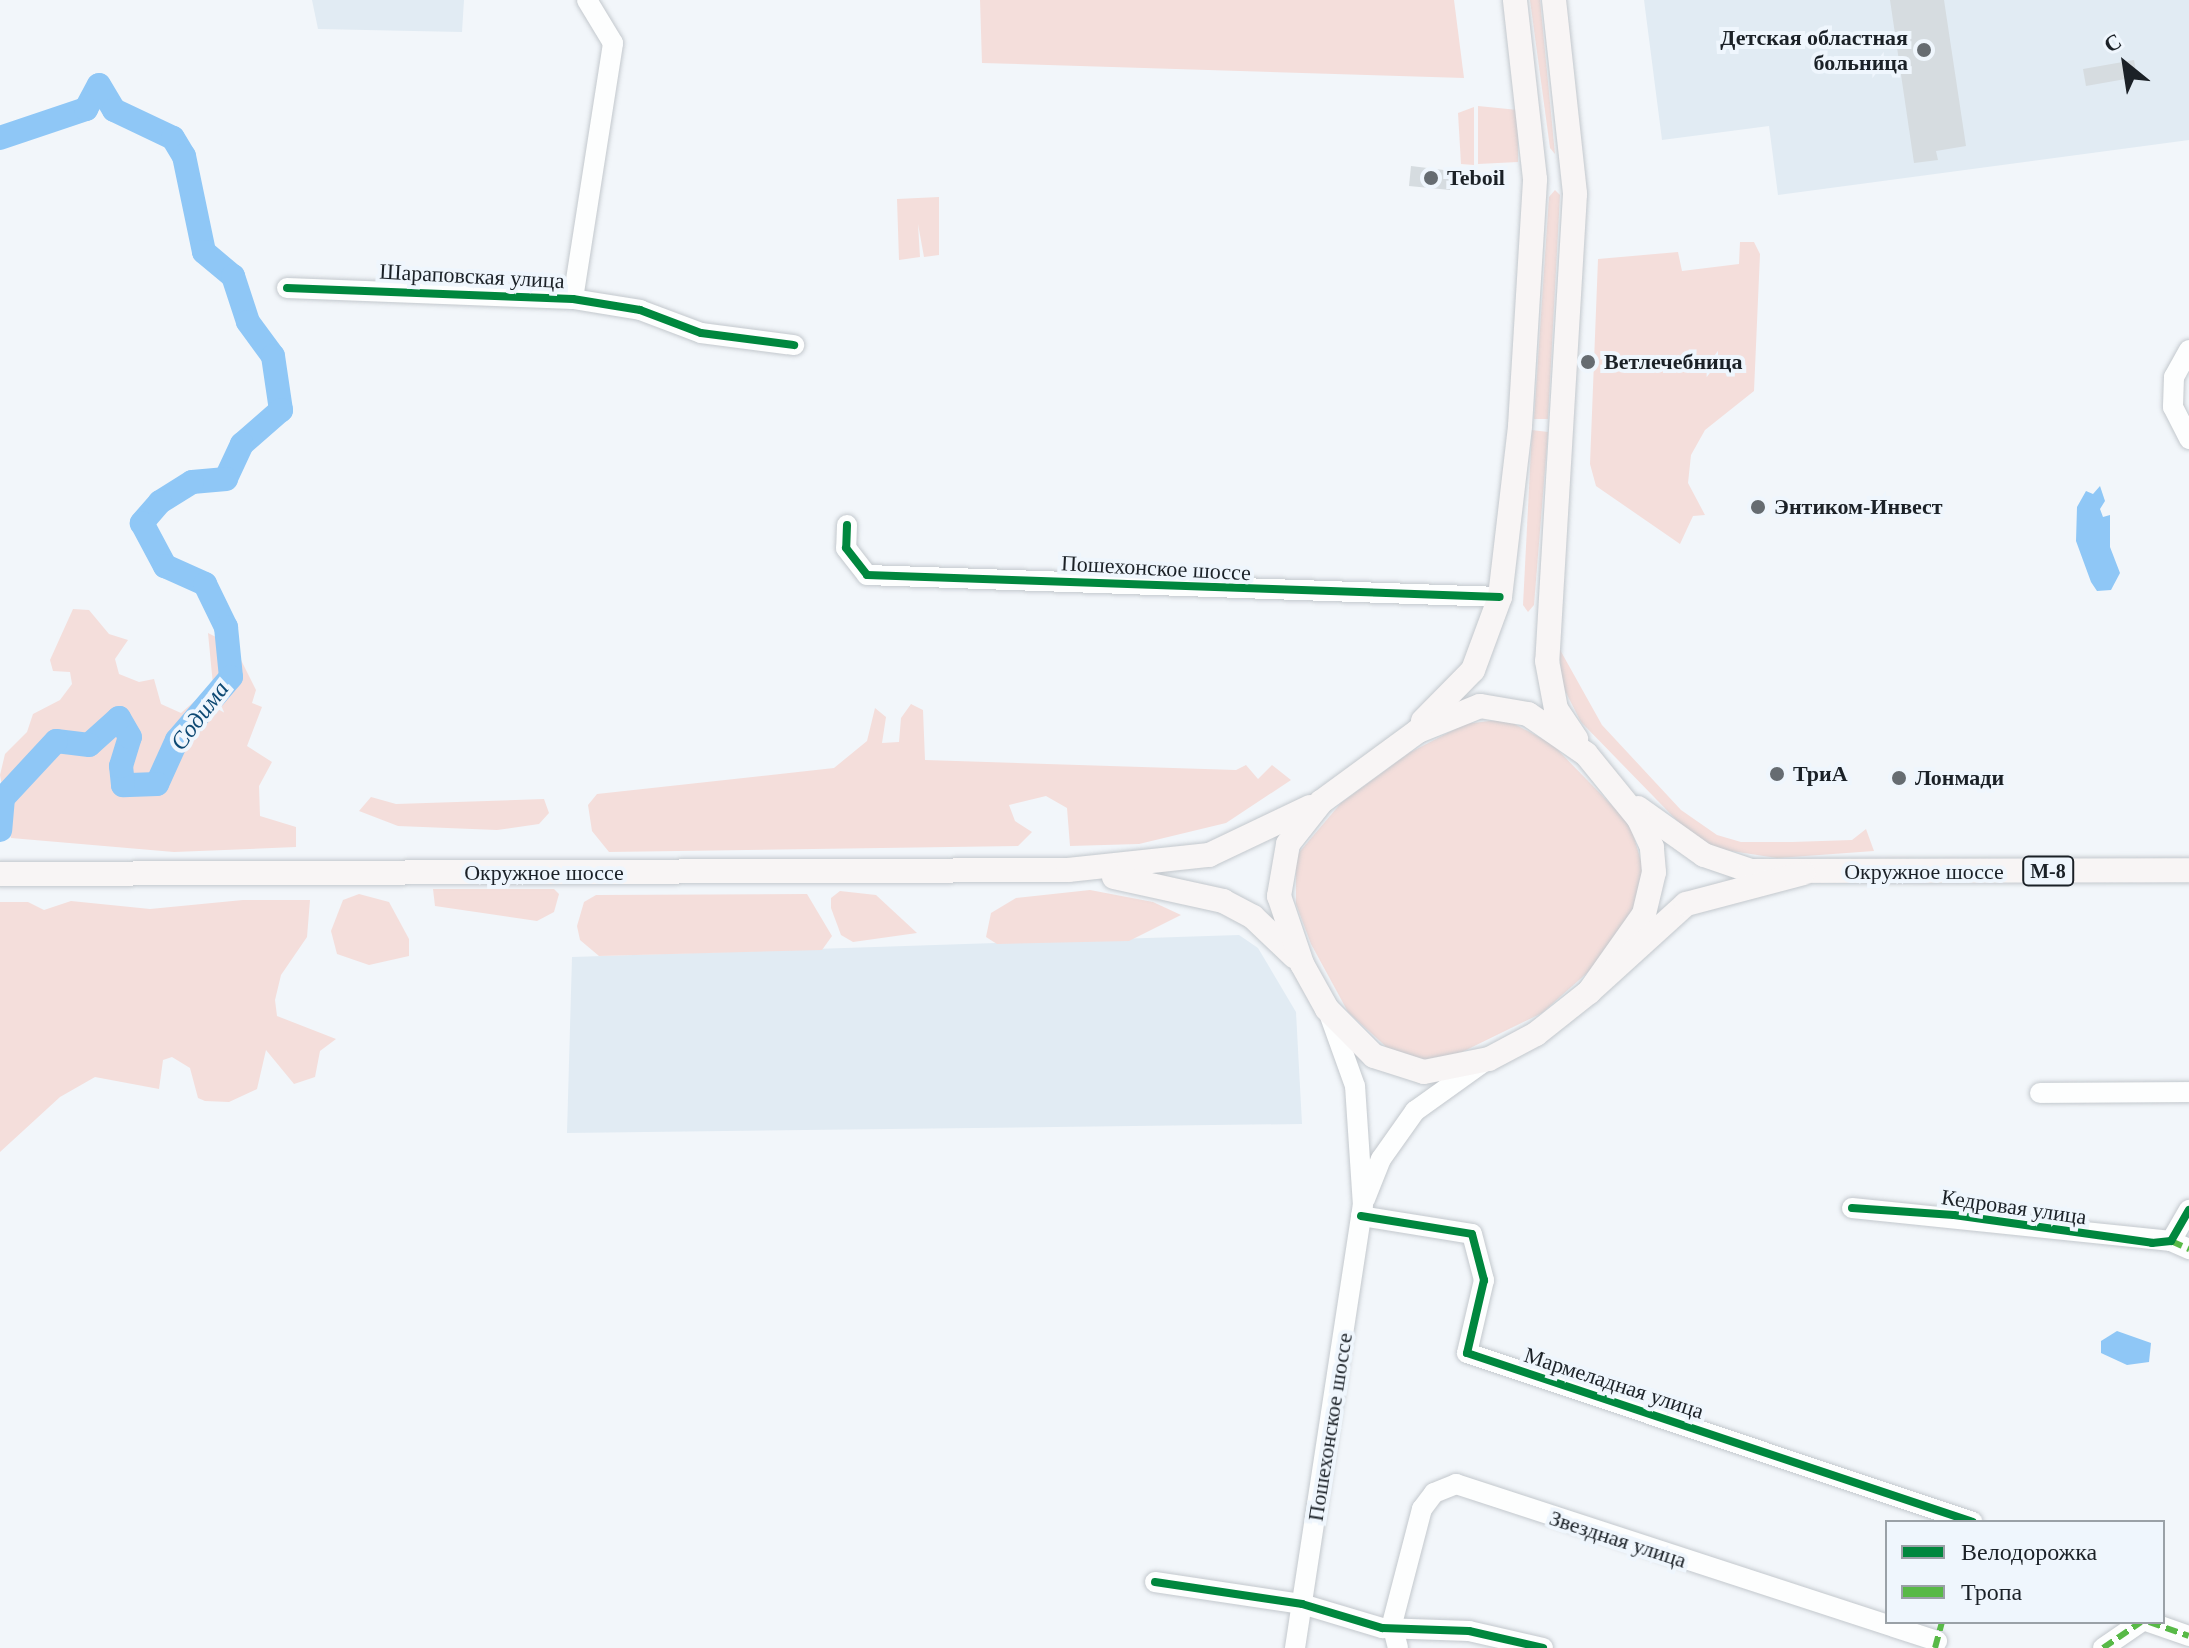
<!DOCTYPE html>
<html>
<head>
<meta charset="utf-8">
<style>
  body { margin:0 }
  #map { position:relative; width:2189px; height:1648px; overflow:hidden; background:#f2f6fa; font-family:Georgia,serif }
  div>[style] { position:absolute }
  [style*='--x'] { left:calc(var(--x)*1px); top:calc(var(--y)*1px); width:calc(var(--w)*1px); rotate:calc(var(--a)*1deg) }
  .built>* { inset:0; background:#e1ebf3 }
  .green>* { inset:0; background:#f4dedb }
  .water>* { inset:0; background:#8fc7f6 }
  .river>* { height:24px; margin:-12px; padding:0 12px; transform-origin:12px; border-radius:12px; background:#8fc7f6 }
  .building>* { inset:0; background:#d6dce0 }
  .roads { filter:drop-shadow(0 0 2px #c3c8cd) drop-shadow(0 0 2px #c3c8cd) }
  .minor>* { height:20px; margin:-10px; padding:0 10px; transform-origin:10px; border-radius:10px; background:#fdfefe }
  .major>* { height:24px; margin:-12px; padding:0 12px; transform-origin:12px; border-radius:12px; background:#f8f5f5 }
  .quiet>* { height:6px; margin-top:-3px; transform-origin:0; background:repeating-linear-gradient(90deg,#58b947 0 12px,transparent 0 18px) }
  .cycleway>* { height:8px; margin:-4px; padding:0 4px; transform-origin:4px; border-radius:4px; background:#00873e }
  .dots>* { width:22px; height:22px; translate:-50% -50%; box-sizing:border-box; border:4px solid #eff6fd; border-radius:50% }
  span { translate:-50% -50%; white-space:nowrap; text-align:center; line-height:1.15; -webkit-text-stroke:8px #eff6fd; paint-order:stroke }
  .shield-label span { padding:2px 6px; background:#eff6fd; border:2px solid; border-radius:6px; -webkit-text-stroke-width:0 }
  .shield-label { font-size:20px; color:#1b2127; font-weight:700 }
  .poi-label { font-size:22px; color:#1b2127; font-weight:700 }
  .right { translate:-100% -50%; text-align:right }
  .left { translate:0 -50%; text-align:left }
  .street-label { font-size:22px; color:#1b2127 }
  .water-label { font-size:24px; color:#0d4973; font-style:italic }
  .legend { position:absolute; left:1885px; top:1520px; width:280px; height:104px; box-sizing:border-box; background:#eff6fd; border:2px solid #9aa1a7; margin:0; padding:10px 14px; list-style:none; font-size:24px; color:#1b2127 }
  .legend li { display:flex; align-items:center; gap:16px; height:40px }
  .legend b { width:40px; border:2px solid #9aa1a7 }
  .north { position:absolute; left:2085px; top:24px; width:80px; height:80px; -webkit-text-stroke:6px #eff6fd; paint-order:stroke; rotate:330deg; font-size:22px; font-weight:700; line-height:32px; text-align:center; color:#1b2127 }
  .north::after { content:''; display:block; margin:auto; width:28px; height:36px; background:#1b2127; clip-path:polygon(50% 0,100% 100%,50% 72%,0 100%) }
</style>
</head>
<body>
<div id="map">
  <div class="built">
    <i style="clip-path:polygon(312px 0,464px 0,462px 32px,318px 29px)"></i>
    <i style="clip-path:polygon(1644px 0,2189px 0,2189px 140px,1778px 195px,1769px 126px,1662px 140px)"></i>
    <i style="clip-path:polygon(1239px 935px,1258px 948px,1296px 1012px,1302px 1124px,567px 1133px,572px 957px)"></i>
  </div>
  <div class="green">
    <i style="clip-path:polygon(980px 0,1454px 0,1464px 78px,982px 63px)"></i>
    <i style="clip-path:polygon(1530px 0,1540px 0,1555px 154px,1550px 148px)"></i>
    <i style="clip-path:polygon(1478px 106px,1518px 110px,1518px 162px,1478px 164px)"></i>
    <i style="clip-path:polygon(1474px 107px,1474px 165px,1461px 164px,1458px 113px)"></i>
    <i style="clip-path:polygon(1555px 190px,1560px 195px,1548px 419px,1534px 419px,1549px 197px)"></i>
    <i style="clip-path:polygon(939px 197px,939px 255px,924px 257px,918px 224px,920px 257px,899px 260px,897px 199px)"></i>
    <i style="clip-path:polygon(1740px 242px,1754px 242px,1760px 254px,1754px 391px,1705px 430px,1691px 455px,1688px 483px,1705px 515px,1693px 516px,1680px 544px,1596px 486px,1590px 464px,1598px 259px,1678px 252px,1682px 271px,1739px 264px)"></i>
    <i style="clip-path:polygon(1532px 430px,1548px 432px,1534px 605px,1528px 612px,1523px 605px)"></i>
    <i style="clip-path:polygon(73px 609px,89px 610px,109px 634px,128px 640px,115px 659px,119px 674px,139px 682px,154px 679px,161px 704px,181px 713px,213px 685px,208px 633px,234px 646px,256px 690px,252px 703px,262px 707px,247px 746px,272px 762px,259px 786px,260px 816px,296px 827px,296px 847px,174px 852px,11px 838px,0 775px,5px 754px,27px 732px,33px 714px,60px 700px,72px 684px,70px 672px,53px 671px,50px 660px)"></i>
    <i style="clip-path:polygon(1559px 648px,1602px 725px,1681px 810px,1717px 835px,1741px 842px,1792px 842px,1852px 840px,1866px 829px,1874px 851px,1777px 858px,1718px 849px,1692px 836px,1581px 722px,1562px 685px)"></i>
    <i style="clip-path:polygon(911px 704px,923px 710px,925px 760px,1236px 770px,1246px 765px,1258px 779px,1272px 765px,1291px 780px,1226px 823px,1139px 844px,1070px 846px,1067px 808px,1046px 796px,1009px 805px,1015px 821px,1032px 832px,1018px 846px,609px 852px,592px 831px,588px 805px,597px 794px,834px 768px,867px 741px,875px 708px,886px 717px,882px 743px,899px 742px,901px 718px)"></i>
    <i style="clip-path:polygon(1505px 719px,1552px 744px,1630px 824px,1643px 868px,1638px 903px,1597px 964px,1542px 1013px,1458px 1054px,1422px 1060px,1393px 1053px,1348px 1012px,1311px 944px,1296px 904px,1296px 856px,1341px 803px,1409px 753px,1465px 724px)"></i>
    <i style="clip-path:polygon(371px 797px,396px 804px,544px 799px,549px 813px,539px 824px,497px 830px,398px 826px,359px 811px)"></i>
    <i style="clip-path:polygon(433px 889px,554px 889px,559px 894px,554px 912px,537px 921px,435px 906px)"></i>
    <i style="clip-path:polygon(1090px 890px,1153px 902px,1181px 915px,1129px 941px,997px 944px,986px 937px,991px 913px,1016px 898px)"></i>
    <i style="clip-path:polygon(840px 891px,876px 895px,917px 933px,853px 942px,841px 935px,831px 908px,831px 898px)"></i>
    <i style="clip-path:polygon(359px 894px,389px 902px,409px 939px,409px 956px,369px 965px,337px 954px,331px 931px,343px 900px)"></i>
    <i style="clip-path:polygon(807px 894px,832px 936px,822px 950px,599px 956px,580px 940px,577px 926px,584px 902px,596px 895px)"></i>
    <i style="clip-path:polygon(243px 900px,310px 900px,307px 937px,281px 975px,275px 1000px,277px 1016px,336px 1039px,320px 1051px,315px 1077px,294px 1084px,266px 1050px,257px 1089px,229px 1102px,205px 1101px,198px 1098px,190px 1068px,172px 1057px,163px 1060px,159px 1089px,95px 1077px,60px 1097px,0 1152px,0 902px,28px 902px,44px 910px,71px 901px,150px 909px)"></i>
  </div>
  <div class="water">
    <i style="clip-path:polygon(2100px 486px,2105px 501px,2100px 509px,2103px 517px,2110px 515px,2110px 547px,2120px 573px,2111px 590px,2097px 591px,2091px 582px,2076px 541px,2077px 507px,2086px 491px,2093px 494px)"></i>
    <i style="clip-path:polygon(2117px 1331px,2151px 1343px,2149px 1362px,2127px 1365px,2101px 1353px,2101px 1341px)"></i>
  </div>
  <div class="river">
    <i style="--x:0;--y:138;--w:91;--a:-18.6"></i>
    <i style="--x:86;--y:109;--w:27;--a:-62"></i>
    <i style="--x:99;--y:85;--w:29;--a:59"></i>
    <i style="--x:114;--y:110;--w:65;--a:25.4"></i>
    <i style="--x:173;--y:138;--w:21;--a:59"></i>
    <i style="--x:184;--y:156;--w:98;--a:78.2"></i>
    <i style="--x:204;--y:252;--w:38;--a:40"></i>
    <i style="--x:233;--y:276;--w:48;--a:71.9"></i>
    <i style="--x:248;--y:322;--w:42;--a:53.7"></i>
    <i style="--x:273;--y:356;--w:55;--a:81.6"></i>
    <i style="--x:281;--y:410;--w:52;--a:138.9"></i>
    <i style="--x:242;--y:444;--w:38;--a:115"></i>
    <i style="--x:226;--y:479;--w:34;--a:175"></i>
    <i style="--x:192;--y:482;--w:38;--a:148"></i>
    <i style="--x:160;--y:502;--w:28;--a:131"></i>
    <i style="--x:142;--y:523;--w:49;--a:61.9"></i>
    <i style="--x:165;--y:566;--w:44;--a:24.2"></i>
    <i style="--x:205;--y:584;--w:48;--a:64"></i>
    <i style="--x:226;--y:627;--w:50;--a:84.3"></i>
    <i style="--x:231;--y:677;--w:83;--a:130.6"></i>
    <i style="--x:177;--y:740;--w:48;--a:114.4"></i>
    <i style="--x:157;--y:784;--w:34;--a:178"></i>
    <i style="--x:123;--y:785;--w:19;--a:-96"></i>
    <i style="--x:121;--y:766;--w:30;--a:-73"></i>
    <i style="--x:130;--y:737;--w:22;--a:-120"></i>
    <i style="--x:119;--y:718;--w:40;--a:138"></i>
    <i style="--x:89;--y:745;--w:33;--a:-173"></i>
    <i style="--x:56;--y:741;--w:78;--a:132.9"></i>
    <i style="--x:3;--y:798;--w:32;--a:95"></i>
  </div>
  <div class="building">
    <i style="clip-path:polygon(1890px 0,1944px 0,1966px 146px,1936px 151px,1938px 160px,1914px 163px)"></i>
    <i style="clip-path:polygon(2134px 60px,2137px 77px,2086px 86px,2083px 69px)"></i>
    <i style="clip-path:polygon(1411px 166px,1452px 171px,1450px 190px,1409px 186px)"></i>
  </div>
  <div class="roads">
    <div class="minor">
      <i style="--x:287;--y:288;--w:286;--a:2.2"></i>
      <i style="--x:573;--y:299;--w:68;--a:9.3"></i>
      <i style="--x:640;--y:310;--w:65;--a:20.7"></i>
      <i style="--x:701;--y:333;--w:94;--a:7.4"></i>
      <i style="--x:573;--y:299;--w:259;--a:-81.1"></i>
      <i style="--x:613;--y:43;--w:50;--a:-121.2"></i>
      <i style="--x:2189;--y:350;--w:31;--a:119"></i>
      <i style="--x:2174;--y:377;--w:30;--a:92"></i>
      <i style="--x:2173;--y:407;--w:36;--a:63"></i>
      <i style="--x:847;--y:525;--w:23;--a:92"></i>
      <i style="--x:846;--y:548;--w:34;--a:52"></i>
      <i style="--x:867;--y:575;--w:633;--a:1.99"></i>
      <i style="--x:2040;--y:1093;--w:149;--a:-0.4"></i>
      <i style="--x:1365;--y:1199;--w:43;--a:-68.2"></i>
      <i style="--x:1381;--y:1159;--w:59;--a:-54.7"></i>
      <i style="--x:1415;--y:1111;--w:82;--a:-35.6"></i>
      <i style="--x:1852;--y:1208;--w:321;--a:5.9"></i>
      <i style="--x:2171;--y:1241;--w:20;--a:24"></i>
      <i style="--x:1361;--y:1216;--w:112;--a:9.2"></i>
      <i style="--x:1472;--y:1234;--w:48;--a:75.4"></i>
      <i style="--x:1484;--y:1280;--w:75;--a:103.1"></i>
      <i style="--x:1467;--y:1353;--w:533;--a:18.47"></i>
      <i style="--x:2171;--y:1241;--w:36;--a:-60"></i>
      <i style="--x:1155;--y:1582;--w:149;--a:8.5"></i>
      <i style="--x:1302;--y:1604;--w:84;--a:16.7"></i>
      <i style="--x:1382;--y:1628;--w:87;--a:2"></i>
      <i style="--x:1469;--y:1631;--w:76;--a:12.9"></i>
      <i style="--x:2149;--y:1622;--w:42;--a:19.3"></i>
      <i style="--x:1392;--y:1624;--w:119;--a:-75.4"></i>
      <i style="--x:1422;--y:1509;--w:20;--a:-53"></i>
      <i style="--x:1434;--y:1493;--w:24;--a:-22"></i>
      <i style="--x:1456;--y:1484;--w:506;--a:18.08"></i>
      <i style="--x:1392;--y:1624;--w:25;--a:76"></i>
      <i style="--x:1295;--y:1648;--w:447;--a:-81.3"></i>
      <i style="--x:1363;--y:1206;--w:120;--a:-93.8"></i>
      <i style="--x:1355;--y:1086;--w:74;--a:-109.7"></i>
      <i style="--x:2103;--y:1648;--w:46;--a:-34.4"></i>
    </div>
    <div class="major">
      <i style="--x:1554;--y:0;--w:195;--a:83.8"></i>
      <i style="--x:1575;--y:194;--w:468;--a:93.4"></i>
      <i style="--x:1547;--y:661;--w:49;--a:79.4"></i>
      <i style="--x:1556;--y:709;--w:36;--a:56"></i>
      <i style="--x:1423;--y:721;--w:71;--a:-45.6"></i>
      <i style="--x:1473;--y:670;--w:78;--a:-69.7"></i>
      <i style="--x:1500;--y:597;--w:172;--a:-83.3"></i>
      <i style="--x:1520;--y:426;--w:247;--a:-86.5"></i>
      <i style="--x:1535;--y:179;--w:180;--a:-96.4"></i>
      <i style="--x:1638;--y:808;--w:81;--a:35.5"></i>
      <i style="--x:1704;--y:855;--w:50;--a:18.8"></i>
      <i style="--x:1751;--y:871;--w:438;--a:-0.1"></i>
      <i style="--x:0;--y:874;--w:1068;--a:-0.21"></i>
      <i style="--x:1068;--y:870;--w:142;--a:-6.1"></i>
      <i style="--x:1209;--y:855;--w:112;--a:-25.4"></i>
      <i style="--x:1114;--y:877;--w:112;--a:12.4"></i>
      <i style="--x:1223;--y:901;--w:34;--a:28"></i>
      <i style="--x:1253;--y:917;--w:57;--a:43.6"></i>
      <i style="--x:1589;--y:992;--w:95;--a:-54.8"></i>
      <i style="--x:1644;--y:914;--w:43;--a:-76.6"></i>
      <i style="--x:1654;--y:872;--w:25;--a:-95"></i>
      <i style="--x:1652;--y:847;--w:31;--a:-115"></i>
      <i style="--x:1639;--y:819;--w:84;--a:-129.2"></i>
      <i style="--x:1586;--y:754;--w:70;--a:-145.4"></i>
      <i style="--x:1528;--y:714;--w:49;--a:-170.5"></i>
      <i style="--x:1480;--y:706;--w:67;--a:158"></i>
      <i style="--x:1418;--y:731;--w:120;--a:143.8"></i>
      <i style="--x:1321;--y:802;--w:53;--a:128.2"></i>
      <i style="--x:1288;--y:844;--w:53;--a:99.8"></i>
      <i style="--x:1279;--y:896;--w:72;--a:71.3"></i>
      <i style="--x:1302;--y:964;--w:51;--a:60.9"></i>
      <i style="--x:1327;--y:1009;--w:66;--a:45"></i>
      <i style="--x:1374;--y:1056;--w:52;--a:17.7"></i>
      <i style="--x:1424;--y:1072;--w:66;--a:-11.3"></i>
      <i style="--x:1489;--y:1059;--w:53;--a:-28"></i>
      <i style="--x:1536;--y:1034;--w:68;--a:-38.4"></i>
      <i style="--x:1589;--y:992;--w:131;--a:-42.2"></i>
      <i style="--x:1686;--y:904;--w:121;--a:-14.8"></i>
    </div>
  </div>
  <div class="quiet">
    <i style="--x:2171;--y:1241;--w:20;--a:24"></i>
    <i style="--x:2149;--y:1622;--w:42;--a:19.3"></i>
    <i style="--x:1935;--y:1648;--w:27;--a:-75"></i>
    <i style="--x:2103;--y:1648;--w:46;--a:-34.4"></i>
  </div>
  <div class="cycleway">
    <i style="--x:287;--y:288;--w:286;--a:2.2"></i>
    <i style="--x:573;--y:299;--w:68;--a:9.3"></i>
    <i style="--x:640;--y:310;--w:65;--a:20.7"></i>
    <i style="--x:701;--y:333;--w:94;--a:7.4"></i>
    <i style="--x:847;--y:525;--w:23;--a:92"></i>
    <i style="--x:846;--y:548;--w:34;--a:52"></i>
    <i style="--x:867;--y:575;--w:633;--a:1.99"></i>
    <i style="--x:1852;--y:1208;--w:102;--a:3.9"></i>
    <i style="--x:1954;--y:1215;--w:200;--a:8"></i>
    <i style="--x:2152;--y:1243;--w:19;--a:-6"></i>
    <i style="--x:2171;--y:1241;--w:36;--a:-60"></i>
    <i style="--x:1361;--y:1216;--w:112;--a:9.2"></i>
    <i style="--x:1472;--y:1234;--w:48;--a:75.4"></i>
    <i style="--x:1484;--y:1280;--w:75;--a:103.1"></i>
    <i style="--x:1467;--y:1353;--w:533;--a:18.47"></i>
    <i style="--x:1155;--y:1582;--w:149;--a:8.5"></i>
    <i style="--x:1302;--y:1604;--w:84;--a:16.7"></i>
    <i style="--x:1382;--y:1628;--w:87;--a:2"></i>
    <i style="--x:1469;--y:1631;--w:76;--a:12.9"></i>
  </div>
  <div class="dots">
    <i style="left:1924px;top:50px;background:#666c71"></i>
    <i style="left:1431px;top:178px;background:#666c71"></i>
    <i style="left:1588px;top:362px;background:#666c71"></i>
    <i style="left:1758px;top:507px;background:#666c71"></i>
    <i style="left:1777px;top:774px;background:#666c71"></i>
    <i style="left:1899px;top:778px;background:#666c71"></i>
  </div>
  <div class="shield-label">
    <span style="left:2048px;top:871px">М-8</span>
  </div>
  <div class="poi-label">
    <span class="right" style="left:1908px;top:50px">Детская областная<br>больница</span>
    <span class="left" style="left:1447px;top:178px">Teboil</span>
    <span class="left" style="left:1604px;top:362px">Ветлечебница</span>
    <span class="left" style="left:1774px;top:507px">Энтиком-Инвест</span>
    <span class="left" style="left:1793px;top:774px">ТриА</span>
    <span class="left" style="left:1915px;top:778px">Лонмади</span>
  </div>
  <div class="street-label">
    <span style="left:472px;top:276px;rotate:3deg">Шараповская улица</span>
    <span style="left:1156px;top:568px;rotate:3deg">Пошехонское шоссе</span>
    <span style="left:1924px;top:872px">Окружное шоссе</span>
    <span style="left:544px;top:873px">Окружное шоссе</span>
    <span style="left:2014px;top:1207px;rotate:8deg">Кедровая улица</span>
    <span style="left:1614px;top:1383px;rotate:18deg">Мармеладная улица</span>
    <span style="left:1330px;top:1427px;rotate:-81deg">Пошехонское шоссе</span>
    <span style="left:1618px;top:1539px;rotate:18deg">Звездная улица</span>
  </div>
  <div class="water-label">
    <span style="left:200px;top:716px;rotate:-53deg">Содима</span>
  </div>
  <ul class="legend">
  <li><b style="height:10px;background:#00873e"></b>Велодорожка</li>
  <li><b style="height:10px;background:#58b947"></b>Тропа</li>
  </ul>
  <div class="north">С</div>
</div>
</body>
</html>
